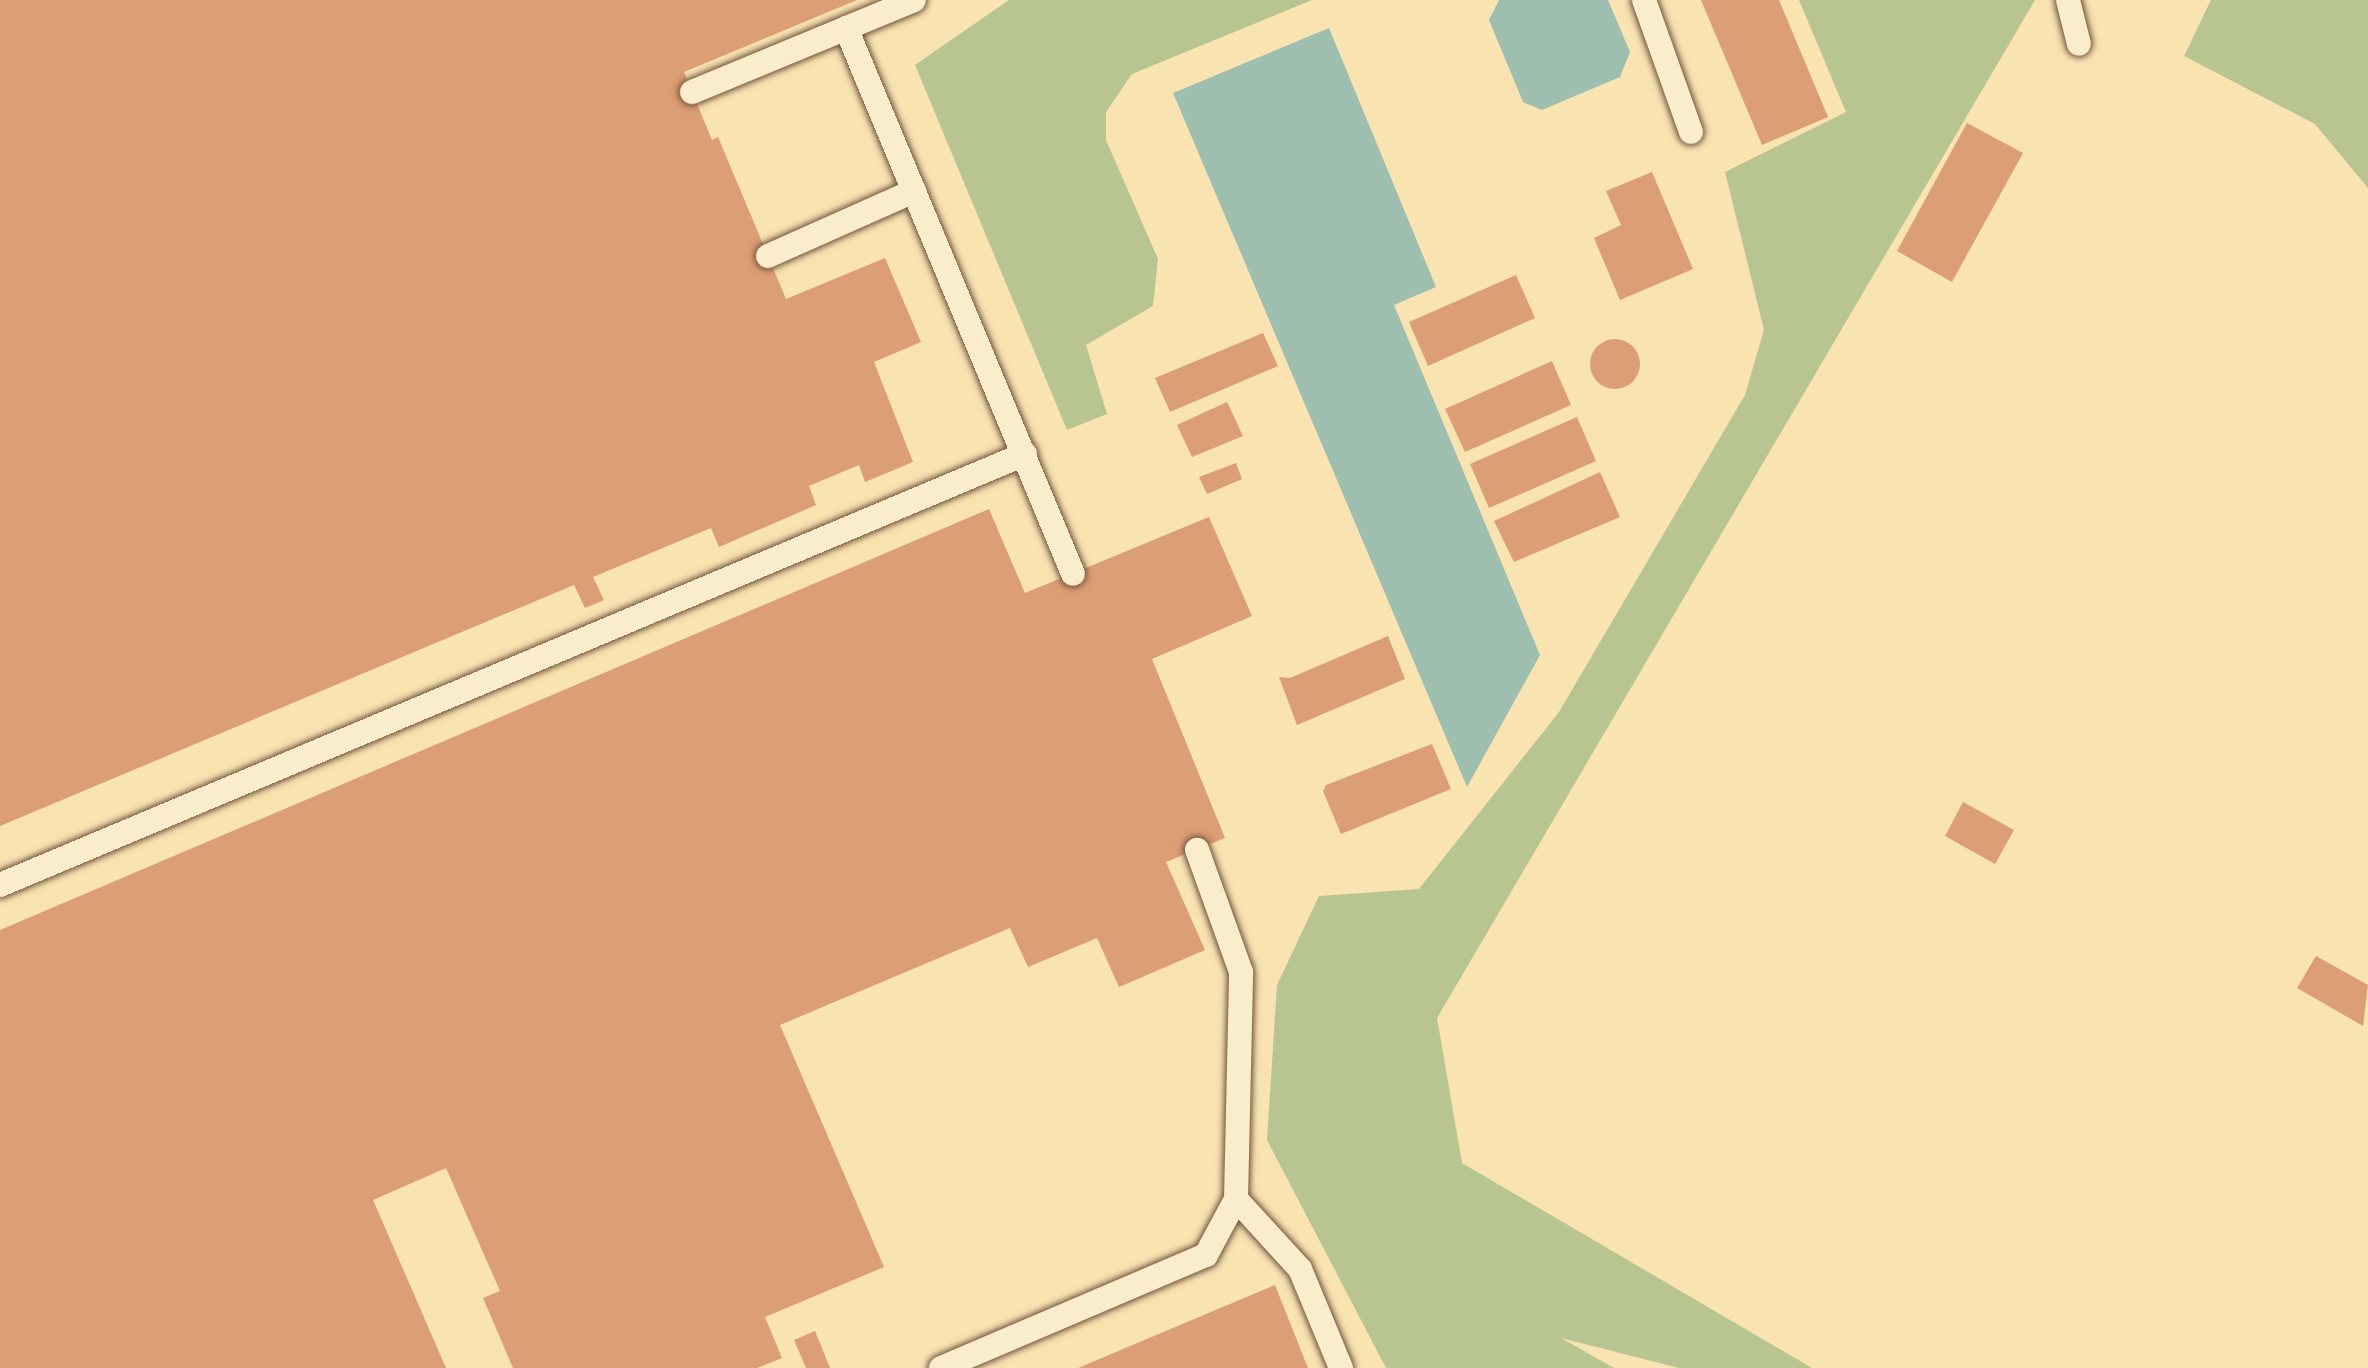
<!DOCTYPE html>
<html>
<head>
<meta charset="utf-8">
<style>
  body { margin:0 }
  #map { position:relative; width:2368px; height:1368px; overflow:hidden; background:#f8e3b1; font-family:"EB Garamond",serif }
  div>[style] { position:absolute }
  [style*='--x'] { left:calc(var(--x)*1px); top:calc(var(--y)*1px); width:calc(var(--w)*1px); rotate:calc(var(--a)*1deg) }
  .green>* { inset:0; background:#b8c590 }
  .water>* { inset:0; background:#9ebeb0 }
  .building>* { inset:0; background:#dc9e74 }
  .round { border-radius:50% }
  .roads { filter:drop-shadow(0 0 3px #73543e) drop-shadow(0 0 3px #73543e) }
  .service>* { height:24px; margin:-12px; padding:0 12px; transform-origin:12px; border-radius:12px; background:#faedcc }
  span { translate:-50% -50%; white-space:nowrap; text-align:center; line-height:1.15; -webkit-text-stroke:12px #faedcc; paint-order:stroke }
</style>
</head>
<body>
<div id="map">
  <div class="green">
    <i style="clip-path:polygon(1009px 0,1312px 0,1132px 74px,1106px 112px,1106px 140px,1158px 259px,1153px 306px,1086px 345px,1107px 414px,1067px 430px,915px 65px)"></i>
    <i style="clip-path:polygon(1799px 0,2035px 0,1437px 1018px,1462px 1163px,1812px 1368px,1679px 1368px,1561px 1338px,1614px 1368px,1386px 1368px,1267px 1140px,1277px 985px,1319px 896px,1419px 889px,1559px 712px,1745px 395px,1764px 330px,1725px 172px,1846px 112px)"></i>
    <i style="clip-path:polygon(2211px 0,2368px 0,2368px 188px,2315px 124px,2184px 56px)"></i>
  </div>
  <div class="water">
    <i style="clip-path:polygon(1499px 0,1608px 0,1630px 52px,1620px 77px,1542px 110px,1523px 102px,1489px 20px)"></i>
    <i style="clip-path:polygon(1329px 28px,1436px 287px,1394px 305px,1540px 655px,1467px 787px,1173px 93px)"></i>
  </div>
  <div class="building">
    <i style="clip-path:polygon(0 0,857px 0,684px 72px,712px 140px,718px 137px,786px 299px,885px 258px,921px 342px,874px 362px,913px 462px,865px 482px,859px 465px,809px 486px,816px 505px,719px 547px,711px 528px,593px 577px,604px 600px,585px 608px,574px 585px,0 826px)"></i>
    <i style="clip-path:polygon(1701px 0,1779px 0,1828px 117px,1762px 145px)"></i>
    <i style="clip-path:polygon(1967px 123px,2023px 153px,1952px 282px,1897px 251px)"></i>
    <i style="clip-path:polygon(1652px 172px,1693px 269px,1620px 300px,1594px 238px,1621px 225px,1606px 191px)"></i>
    <i style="clip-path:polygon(1516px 275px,1535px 318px,1428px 366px,1409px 322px)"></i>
    <i style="clip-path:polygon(1263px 333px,1278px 366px,1170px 412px,1155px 378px)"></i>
    <i class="round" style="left:1590px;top:339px;width:50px;height:50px"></i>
    <i style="clip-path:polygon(1552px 361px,1571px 405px,1465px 452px,1445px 409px)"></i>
    <i style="clip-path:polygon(1227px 402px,1243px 436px,1192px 457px,1177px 425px)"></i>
    <i style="clip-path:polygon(1577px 417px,1596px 461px,1489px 508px,1470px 464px)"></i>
    <i style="clip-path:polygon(1236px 463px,1242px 479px,1207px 494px,1199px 477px)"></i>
    <i style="clip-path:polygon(1600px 472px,1620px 517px,1514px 562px,1494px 521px)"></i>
    <i style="clip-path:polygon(989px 509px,1025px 593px,1209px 517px,1252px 616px,1152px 659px,1225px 838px,1166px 862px,1205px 950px,1119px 987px,1097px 938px,1028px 967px,1010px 928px,780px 1025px,884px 1267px,765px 1317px,782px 1358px,757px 1368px,513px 1368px,483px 1298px,500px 1291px,446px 1168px,373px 1200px,446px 1368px,0 1368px,0 930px)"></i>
    <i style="clip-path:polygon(1388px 636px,1405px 679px,1297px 725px,1279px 677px,1290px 678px)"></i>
    <i style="clip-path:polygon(1432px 744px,1451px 789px,1341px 834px,1323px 791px,1326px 785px)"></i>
    <i style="clip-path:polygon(1963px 802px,2014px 830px,1995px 864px,1945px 836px)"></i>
    <i style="clip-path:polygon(2316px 956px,2368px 985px,2363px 1026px,2297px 988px)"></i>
    <i style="clip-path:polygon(1275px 1285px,1308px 1368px,1078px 1368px)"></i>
    <i style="clip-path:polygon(815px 1331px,830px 1368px,806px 1368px,794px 1340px)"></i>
  </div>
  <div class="roads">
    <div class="service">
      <i style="--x:1644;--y:0;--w:140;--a:70.4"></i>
      <i style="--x:2068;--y:0;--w:45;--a:76"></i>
      <i style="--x:846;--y:28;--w:591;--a:67.42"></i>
      <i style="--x:692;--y:92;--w:240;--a:-22.5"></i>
      <i style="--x:768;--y:256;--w:160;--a:-24"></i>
      <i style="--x:0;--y:885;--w:1112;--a:-22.81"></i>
      <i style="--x:1236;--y:1199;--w:95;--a:47.6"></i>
      <i style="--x:1300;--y:1269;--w:107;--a:67.5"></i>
      <i style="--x:941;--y:1368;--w:288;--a:-23.1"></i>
      <i style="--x:1206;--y:1255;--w:64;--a:-61.8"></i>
      <i style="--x:1236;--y:1199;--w:227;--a:-88.7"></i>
      <i style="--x:1241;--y:972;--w:130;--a:-109.8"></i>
    </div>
  </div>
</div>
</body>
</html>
